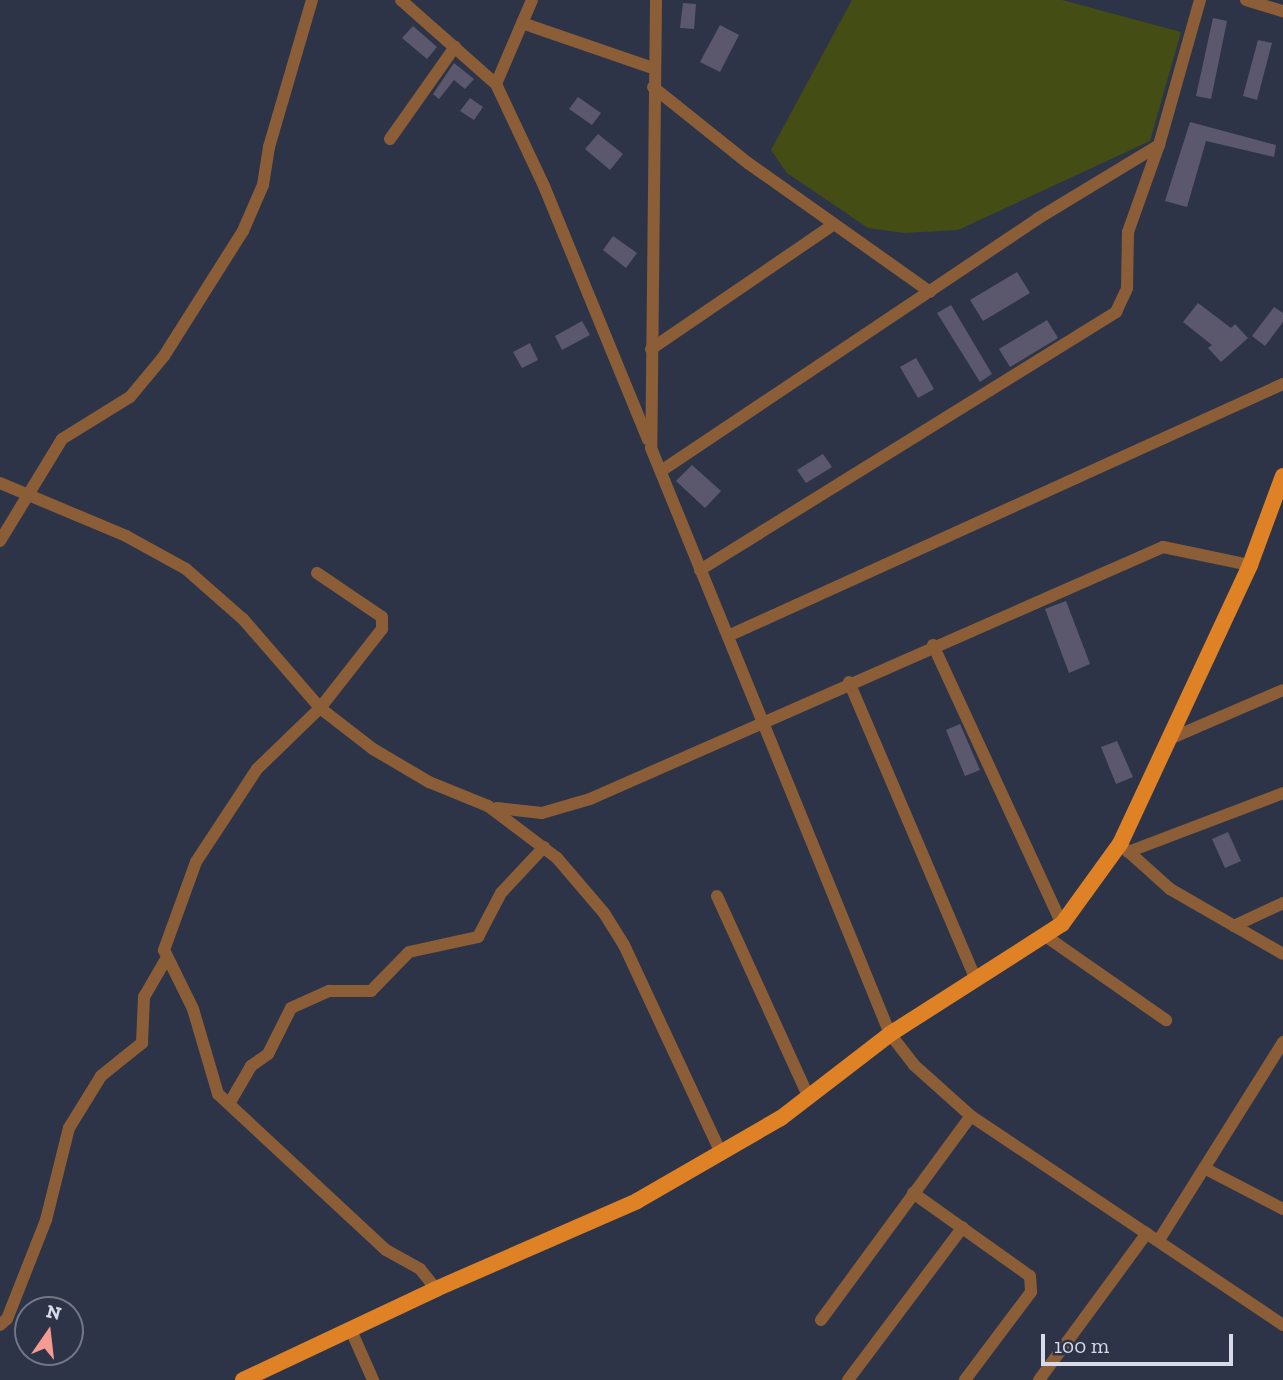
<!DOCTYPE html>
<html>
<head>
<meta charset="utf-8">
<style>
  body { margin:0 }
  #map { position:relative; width:1283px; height:1380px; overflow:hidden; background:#2e3447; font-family:"Zilla Slab",serif }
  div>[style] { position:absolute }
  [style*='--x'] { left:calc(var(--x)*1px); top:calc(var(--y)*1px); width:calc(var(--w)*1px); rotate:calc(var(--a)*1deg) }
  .green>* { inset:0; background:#444d14 }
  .building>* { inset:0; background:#5b586e }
  .minor>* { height:12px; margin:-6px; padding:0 6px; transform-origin:6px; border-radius:6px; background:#8b5e38 }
  .major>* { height:16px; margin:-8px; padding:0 8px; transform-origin:8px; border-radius:8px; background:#df8226 }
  span { translate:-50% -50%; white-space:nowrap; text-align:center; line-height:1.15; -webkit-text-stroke:7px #2e3447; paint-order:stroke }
  .north { position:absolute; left:14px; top:1296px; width:70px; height:70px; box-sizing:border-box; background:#2e3447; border:2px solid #727787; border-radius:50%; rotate:14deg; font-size:19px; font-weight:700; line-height:28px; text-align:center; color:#d7dbe8 }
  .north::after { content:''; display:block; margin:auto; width:24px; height:32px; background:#f59c92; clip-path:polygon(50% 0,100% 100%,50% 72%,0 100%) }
  .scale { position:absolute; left:1041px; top:1334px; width:192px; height:32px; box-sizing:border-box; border:4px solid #d7dbe8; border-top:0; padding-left:9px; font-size:21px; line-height:24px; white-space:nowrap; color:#d7dbe8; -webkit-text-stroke:5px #2e3447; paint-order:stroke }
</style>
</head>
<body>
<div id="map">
  <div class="green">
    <i style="clip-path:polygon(852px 0,1062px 0,1181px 32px,1150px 141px,958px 230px,904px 233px,868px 228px,787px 173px,771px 150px)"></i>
  </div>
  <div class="building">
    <i style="clip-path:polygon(683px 3px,696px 4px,694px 29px,680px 28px)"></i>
    <i style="clip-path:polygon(1213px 18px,1227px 21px,1211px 99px,1196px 96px)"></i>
    <i style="clip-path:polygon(720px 25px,739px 35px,720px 72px,700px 62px)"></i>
    <i style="clip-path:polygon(413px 26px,437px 47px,427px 59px,402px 38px)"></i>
    <i style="clip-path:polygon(1258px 40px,1272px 43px,1257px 100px,1243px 96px)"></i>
    <i style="clip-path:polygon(454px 63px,474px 79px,465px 89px,454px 80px,439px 99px,433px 94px)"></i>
    <i style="clip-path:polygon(578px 97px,601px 113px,592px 125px,569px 109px)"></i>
    <i style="clip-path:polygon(470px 98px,483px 107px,474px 120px,460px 111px)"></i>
    <i style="clip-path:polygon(1190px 122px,1276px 145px,1274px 157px,1206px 141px,1187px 207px,1165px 201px)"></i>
    <i style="clip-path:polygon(598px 134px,623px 154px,610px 170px,585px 149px)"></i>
    <i style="clip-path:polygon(613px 236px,637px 253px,626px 268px,603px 250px)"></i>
    <i style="clip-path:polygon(1017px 272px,1030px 293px,983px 321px,970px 300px)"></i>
    <i style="clip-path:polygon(1198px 303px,1231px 328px,1235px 324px,1248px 338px,1221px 362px,1208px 348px,1212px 345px,1183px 322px)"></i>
    <i style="clip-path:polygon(951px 305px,992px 374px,980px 382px,937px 313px)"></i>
    <i style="clip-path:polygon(1274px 307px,1283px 313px,1283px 322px,1265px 346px,1252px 336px)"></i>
    <i style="clip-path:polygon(1047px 320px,1058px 338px,1010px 367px,999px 349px)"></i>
    <i style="clip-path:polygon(582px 321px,590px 335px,562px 350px,555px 336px)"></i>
    <i style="clip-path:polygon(530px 343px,538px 360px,522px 368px,513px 352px)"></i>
    <i style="clip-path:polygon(916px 358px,934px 389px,918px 398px,900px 367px)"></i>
    <i style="clip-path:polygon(823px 454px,832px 467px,806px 483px,797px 470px)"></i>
    <i style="clip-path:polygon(692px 465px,721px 491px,705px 508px,676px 481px)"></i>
    <i style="clip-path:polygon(1066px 601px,1090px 664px,1069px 673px,1045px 609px)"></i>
    <i style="clip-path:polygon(960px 724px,980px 770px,965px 776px,946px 730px)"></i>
    <i style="clip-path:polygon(1117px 741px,1133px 777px,1116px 784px,1101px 747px)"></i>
    <i style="clip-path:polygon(1228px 832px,1241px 861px,1225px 868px,1212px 839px)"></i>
  </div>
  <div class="minor">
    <i style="--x:401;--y:0;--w:127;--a:41.5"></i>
    <i style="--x:496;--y:84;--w:113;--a:64.8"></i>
    <i style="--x:544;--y:186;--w:274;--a:67.7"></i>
    <i style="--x:656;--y:0;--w:448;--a:90.6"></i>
    <i style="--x:651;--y:448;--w:633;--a:67.81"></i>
    <i style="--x:890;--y:1034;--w:39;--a:52"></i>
    <i style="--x:914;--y:1065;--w:76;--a:41.8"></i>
    <i style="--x:971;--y:1116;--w:376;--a:33.8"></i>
    <i style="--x:1246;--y:0;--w:39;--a:17"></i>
    <i style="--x:522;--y:23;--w:139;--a:19"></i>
    <i style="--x:496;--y:84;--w:91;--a:-66.8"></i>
    <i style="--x:653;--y:87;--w:122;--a:38.7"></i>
    <i style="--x:748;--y:163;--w:223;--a:35.3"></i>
    <i style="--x:390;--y:139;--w:113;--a:-54.8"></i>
    <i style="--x:651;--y:349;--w:220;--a:-34.3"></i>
    <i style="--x:661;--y:471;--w:453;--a:-33.8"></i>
    <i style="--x:1037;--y:219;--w:143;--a:-31.2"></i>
    <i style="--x:0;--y:483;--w:137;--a:22.8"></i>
    <i style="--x:126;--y:536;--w:68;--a:28.8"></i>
    <i style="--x:186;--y:569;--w:76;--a:41.3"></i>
    <i style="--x:243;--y:619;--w:118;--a:49.1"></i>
    <i style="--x:320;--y:708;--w:67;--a:37.7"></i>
    <i style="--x:373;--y:749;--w:65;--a:30.5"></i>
    <i style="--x:429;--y:782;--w:64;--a:22.1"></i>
    <i style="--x:488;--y:806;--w:86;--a:37"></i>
    <i style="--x:557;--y:858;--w:72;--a:49.5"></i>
    <i style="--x:604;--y:913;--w:38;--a:58"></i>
    <i style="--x:624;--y:945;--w:227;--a:65"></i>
    <i style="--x:0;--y:541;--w:119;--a:-58.7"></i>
    <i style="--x:62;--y:439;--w:80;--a:-31.7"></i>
    <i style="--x:130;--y:397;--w:53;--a:-50.3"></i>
    <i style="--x:164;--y:356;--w:148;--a:-57.7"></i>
    <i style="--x:243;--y:231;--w:50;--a:-66.5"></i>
    <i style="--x:263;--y:185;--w:38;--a:-81"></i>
    <i style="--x:269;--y:147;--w:153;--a:-73.7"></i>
    <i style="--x:700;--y:570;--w:490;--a:-31.8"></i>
    <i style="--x:1116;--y:312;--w:26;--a:-65"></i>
    <i style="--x:1127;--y:288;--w:56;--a:-89"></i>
    <i style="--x:1128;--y:232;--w:92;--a:-70.4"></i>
    <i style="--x:1159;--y:145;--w:151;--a:-74.2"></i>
    <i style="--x:317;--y:573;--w:78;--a:34.1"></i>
    <i style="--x:382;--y:617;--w:12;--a:90"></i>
    <i style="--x:382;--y:629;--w:100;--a:128.1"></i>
    <i style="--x:320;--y:708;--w:88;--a:135.9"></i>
    <i style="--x:257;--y:769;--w:111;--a:123.3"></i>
    <i style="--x:196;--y:862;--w:94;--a:110"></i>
    <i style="--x:164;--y:950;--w:66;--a:63.8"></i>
    <i style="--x:193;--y:1009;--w:89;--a:73.6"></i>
    <i style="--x:218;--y:1094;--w:229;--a:42.9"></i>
    <i style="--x:386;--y:1250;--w:39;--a:29"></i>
    <i style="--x:420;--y:1269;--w:26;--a:51"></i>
    <i style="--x:728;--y:636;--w:610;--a:-24.42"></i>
    <i style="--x:933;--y:645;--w:307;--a:65.2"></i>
    <i style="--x:849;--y:682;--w:324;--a:66.9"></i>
    <i style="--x:1167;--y:740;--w:126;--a:-23.3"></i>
    <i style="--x:497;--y:808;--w:45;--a:6.3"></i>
    <i style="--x:542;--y:813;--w:50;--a:-16.3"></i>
    <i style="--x:590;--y:799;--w:626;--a:-23.74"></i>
    <i style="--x:1163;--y:547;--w:89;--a:11.7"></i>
    <i style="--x:1120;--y:844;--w:67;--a:42"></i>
    <i style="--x:1170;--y:889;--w:130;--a:29.9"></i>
    <i style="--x:1128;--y:852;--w:166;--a:-20.8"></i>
    <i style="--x:717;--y:896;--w:222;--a:65.5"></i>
    <i style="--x:1234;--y:926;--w:54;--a:-25.1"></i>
    <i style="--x:1044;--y:935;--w:149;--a:34.9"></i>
    <i style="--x:229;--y:1104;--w:44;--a:-59.9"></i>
    <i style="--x:251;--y:1066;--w:21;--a:-35"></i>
    <i style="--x:268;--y:1054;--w:51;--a:-63.4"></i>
    <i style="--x:291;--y:1008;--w:42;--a:-24.1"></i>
    <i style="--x:329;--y:991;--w:42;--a:0"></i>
    <i style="--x:371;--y:991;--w:54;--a:-45.7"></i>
    <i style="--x:409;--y:952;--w:71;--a:-12.3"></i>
    <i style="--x:478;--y:937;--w:50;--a:-62.4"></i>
    <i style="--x:501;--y:893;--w:63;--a:-46.9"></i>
    <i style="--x:1204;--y:1168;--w:89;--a:27.4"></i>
    <i style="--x:913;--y:1193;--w:143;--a:35.4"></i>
    <i style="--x:1030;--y:1276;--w:16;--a:86"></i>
    <i style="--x:1031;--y:1292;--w:110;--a:126.9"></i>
    <i style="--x:1159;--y:1240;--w:234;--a:-57.9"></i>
    <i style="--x:821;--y:1320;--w:253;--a:-53.7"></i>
    <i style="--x:0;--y:1325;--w:9;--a:-41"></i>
    <i style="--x:7;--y:1319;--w:106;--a:-68.5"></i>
    <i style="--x:46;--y:1220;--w:95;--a:-76"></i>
    <i style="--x:69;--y:1128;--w:61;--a:-58.4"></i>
    <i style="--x:101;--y:1076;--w:53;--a:-38.8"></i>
    <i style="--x:142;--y:1043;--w:46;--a:-87.5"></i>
    <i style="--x:144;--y:997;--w:44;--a:-59.9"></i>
    <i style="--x:350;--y:1328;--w:57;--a:66.1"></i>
    <i style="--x:848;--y:1380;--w:191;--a:-53.1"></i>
    <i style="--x:1039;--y:1380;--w:182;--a:-53.7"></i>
  </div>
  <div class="major">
    <i style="--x:243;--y:1380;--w:213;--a:-25.2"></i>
    <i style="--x:436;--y:1289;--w:219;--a:-23.6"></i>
    <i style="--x:637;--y:1201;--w:166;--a:-30"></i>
    <i style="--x:781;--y:1118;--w:138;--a:-37.6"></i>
    <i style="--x:890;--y:1034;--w:204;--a:-32.6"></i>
    <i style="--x:1062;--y:924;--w:99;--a:-54.1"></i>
    <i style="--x:1120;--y:844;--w:308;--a:-65"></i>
    <i style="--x:1250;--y:565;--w:95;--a:-69.7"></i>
  </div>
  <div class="north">N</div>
  <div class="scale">100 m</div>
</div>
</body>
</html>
